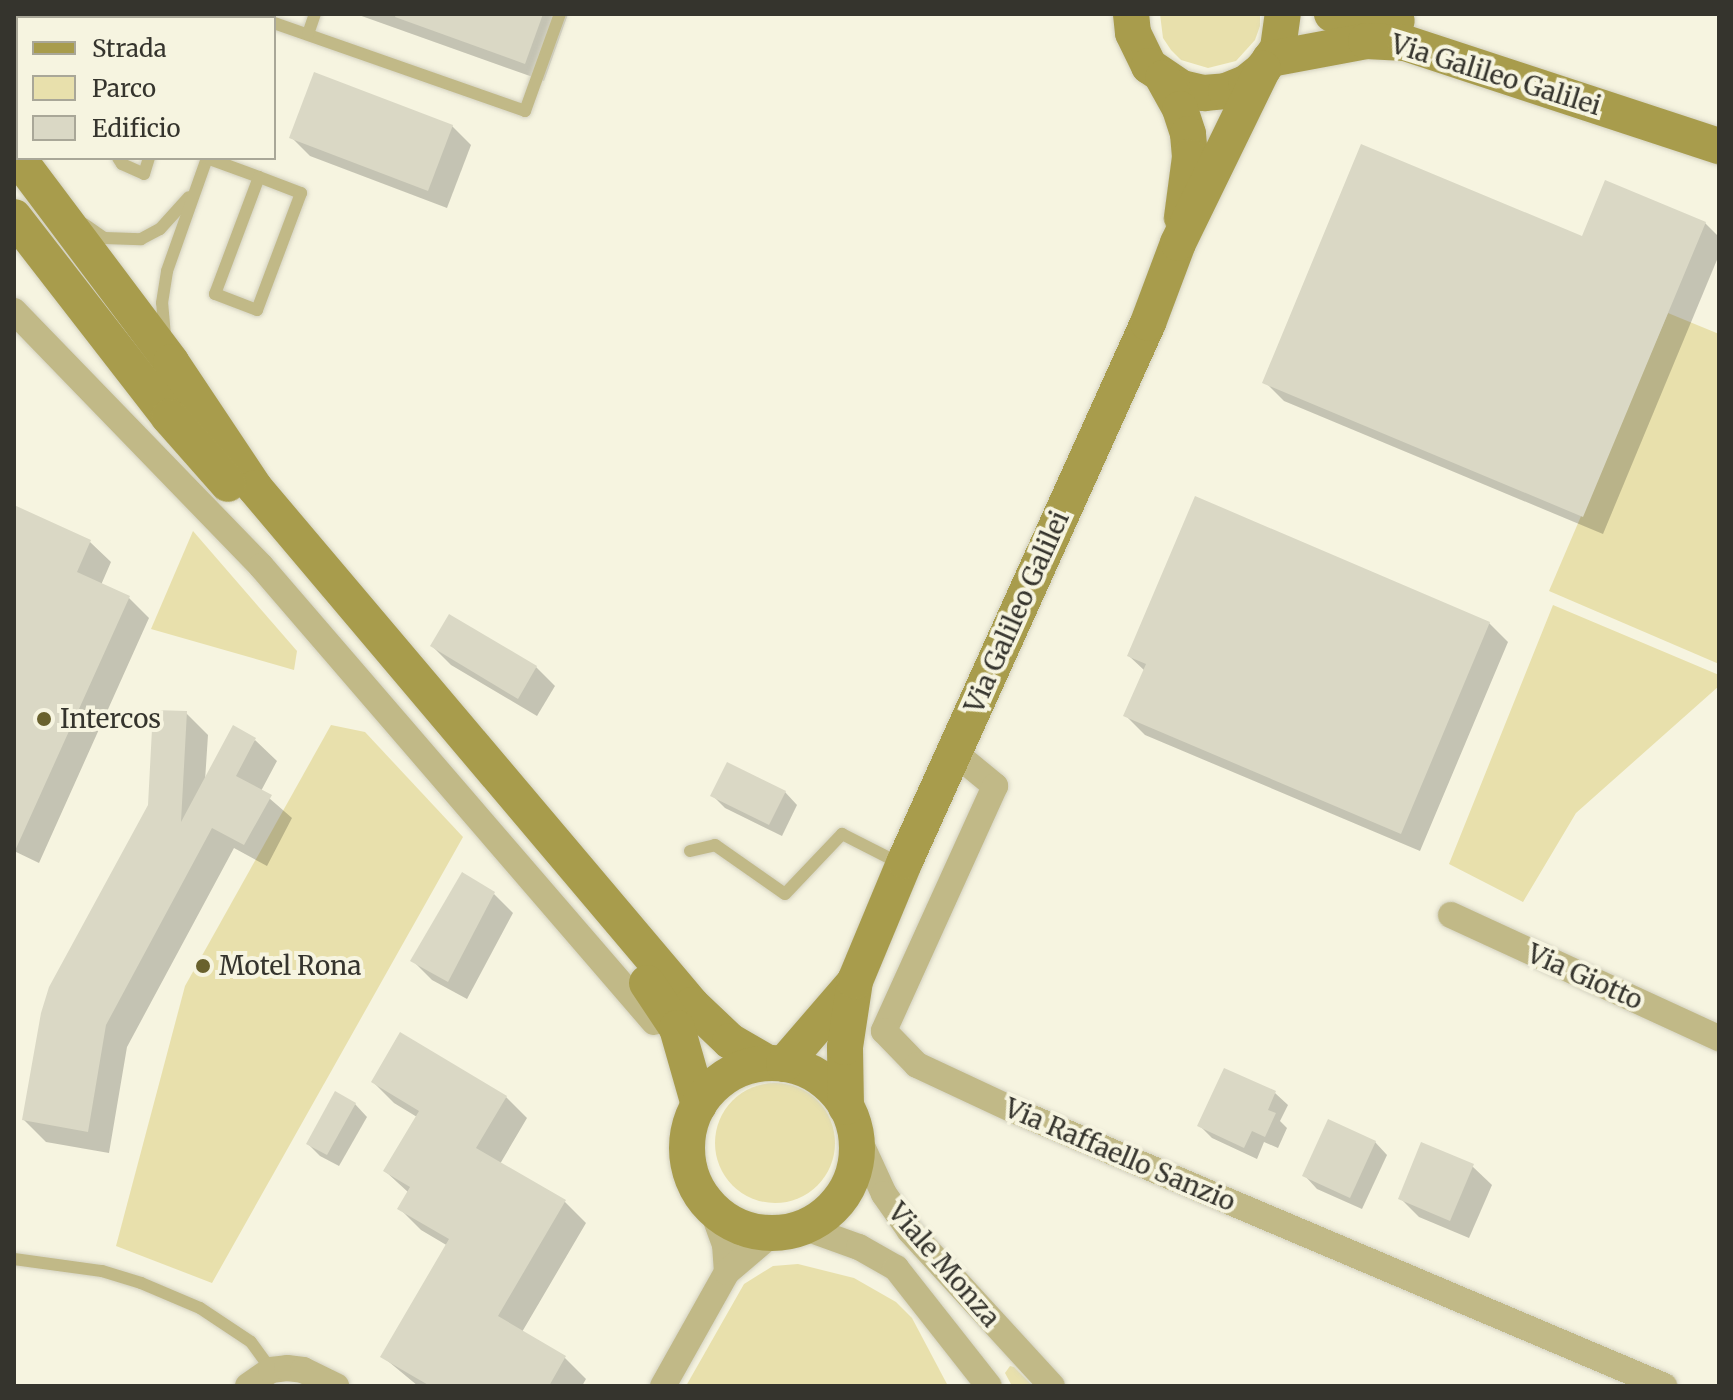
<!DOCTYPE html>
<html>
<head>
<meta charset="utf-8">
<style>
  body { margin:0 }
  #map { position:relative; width:1733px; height:1400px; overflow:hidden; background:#f6f4e0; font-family:Merriweather,serif }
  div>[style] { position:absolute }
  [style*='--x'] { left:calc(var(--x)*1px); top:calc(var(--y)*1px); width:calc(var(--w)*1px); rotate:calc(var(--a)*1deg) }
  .green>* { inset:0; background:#e8e0ac }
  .round { border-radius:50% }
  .shadow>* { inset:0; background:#0003 }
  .building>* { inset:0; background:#dad8c5 }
  .roads { filter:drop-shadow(0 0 2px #d3d1c0) drop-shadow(0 0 2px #d3d1c0) }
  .lane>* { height:12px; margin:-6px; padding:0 6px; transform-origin:6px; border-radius:6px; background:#c1b987 }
  .street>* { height:26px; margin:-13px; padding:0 13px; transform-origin:13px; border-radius:13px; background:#c1b987 }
  .secondary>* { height:36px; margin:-18px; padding:0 18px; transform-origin:18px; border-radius:18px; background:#a89c4c }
  .secondary>.ring { margin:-18px; padding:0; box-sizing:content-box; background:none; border:36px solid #a89c4c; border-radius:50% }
  .dots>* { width:22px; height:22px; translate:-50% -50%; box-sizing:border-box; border:4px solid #f6f4e0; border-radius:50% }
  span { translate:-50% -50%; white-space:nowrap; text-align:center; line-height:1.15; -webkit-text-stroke:8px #f6f4e0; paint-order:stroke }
  .street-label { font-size:26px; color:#35342d }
  .poi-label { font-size:26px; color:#35342d }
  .left { translate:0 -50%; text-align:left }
  .frame { position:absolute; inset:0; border:16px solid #35342d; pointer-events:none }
  .legend { position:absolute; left:16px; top:16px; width:260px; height:144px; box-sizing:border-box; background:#f6f4e0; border:2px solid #a9a798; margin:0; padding:10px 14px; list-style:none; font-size:24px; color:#35342d }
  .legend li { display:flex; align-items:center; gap:16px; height:40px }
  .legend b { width:40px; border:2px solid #a9a798 }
</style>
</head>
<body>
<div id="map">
  <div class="green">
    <i style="clip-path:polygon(1160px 14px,1260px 14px,1260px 26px,1255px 40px,1236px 61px,1208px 68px,1181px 60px,1171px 50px,1163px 38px)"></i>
    <i style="clip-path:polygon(1668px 313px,1719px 334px,1719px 664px,1549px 591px)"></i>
    <i style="clip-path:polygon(193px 531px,297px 651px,294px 670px,151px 629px)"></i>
    <i style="clip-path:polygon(1553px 605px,1719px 675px,1719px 686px,1576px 813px,1523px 902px,1449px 864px)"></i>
    <i style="clip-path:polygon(331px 725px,365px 732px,463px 837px,212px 1283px,116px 1246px,185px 986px)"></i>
    <i class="round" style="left:715px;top:1083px;width:120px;height:120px"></i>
    <i style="clip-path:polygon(798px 1264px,854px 1278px,896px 1302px,912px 1318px,948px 1386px,686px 1386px,744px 1284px,773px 1266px)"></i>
    <i style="clip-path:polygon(1010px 1366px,1014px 1367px,1033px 1386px,1012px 1386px,1005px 1373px)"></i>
  </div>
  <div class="shadow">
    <i style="clip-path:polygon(356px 14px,568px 14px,544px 81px)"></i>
    <i style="clip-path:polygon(452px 126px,471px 145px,447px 208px,310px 156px,291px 137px)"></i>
    <i style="clip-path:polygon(1705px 223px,1719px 237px,1719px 255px,1603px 534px,1284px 401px,1265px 382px,1583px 239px)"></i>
    <i style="clip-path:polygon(14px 507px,90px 542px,111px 562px,101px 585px,129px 598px,149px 618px,39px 863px,14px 851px)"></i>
    <i style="clip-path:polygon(1489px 623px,1508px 642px,1420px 851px,1145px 735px,1126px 716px,1145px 671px,1129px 656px)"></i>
    <i style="clip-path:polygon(432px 646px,536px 667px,555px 686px,537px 716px,451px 665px)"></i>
    <i style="clip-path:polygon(186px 713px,208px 735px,205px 781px,255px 740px,277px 761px,261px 791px,292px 818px,267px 866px,234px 848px,127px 1047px,109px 1153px,46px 1142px,24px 1120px)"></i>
    <i style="clip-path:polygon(785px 792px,797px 805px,782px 836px,725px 808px,713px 796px)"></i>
    <i style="clip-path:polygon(494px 894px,513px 913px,467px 999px,432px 980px,413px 961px)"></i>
    <i style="clip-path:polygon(373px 1082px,506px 1097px,527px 1118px,500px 1164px,565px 1202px,586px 1223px,522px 1332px,565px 1358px,586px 1379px,582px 1386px,418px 1386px,383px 1357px,448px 1246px,421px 1230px,400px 1209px,409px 1193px,385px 1171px,417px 1117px,394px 1103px)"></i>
    <i style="clip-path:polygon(1275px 1093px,1288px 1105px,1280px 1121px,1287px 1128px,1278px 1148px,1264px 1142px,1257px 1159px,1212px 1138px,1200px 1126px)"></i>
    <i style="clip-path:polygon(355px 1104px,367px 1117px,339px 1166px,320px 1156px,308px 1144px)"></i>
    <i style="clip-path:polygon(1375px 1142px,1387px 1155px,1362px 1209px,1317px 1189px,1305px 1176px)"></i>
    <i style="clip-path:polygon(1472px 1166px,1492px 1185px,1469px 1238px,1419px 1217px,1400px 1198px)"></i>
  </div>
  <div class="building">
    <i style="clip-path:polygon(396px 14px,543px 14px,525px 64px,395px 17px)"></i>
    <i style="clip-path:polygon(314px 72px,453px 125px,428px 191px,289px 138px)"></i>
    <i style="clip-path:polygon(1361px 144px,1582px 236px,1605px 180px,1706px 222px,1583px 517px,1262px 383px)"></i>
    <i style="clip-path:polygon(1195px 496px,1490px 622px,1401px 834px,1123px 716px,1146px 664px,1127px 656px)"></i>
    <i style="clip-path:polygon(14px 505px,91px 540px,77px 572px,130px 596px,14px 853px)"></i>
    <i style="clip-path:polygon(449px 614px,537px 666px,518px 699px,430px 646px)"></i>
    <i style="clip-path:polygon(153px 710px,187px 711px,181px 822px,233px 725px,256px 738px,236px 776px,272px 795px,244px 845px,212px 828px,106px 1025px,88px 1132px,22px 1120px,41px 1013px,49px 987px,148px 805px)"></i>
    <i style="clip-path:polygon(727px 762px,786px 791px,769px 825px,710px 796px)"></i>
    <i style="clip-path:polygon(462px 872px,495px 892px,448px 982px,410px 961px)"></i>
    <i style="clip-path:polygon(400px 1032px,507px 1096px,476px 1148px,566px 1200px,498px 1316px,566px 1356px,549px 1386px,430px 1386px,380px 1357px,449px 1239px,397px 1209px,410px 1187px,383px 1171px,419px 1111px,371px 1082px)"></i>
    <i style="clip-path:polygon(1224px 1068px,1276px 1091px,1268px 1110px,1276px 1113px,1265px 1137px,1252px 1131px,1244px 1148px,1197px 1126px)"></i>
    <i style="clip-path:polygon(335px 1091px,356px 1103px,327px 1155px,306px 1144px)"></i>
    <i style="clip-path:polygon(1328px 1119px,1376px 1141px,1350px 1198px,1302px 1176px)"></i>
    <i style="clip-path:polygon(1421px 1142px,1474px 1164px,1450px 1221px,1398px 1199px)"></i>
  </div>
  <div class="roads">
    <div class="lane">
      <i style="--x:56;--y:18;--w:4;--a:-63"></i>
      <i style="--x:130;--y:18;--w:4;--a:-63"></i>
      <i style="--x:202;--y:18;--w:4;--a:-76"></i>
      <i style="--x:257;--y:18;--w:4;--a:-63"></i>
      <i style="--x:274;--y:23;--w:266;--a:19.3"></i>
      <i style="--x:525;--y:111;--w:103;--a:-70.2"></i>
      <i style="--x:308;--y:34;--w:21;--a:-71"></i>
      <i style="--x:118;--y:158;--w:7;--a:56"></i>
      <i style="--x:122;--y:164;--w:24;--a:24"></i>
      <i style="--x:144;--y:174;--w:17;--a:-73"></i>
      <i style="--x:84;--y:224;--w:24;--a:35"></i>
      <i style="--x:104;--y:238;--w:37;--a:2"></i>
      <i style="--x:141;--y:239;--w:21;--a:-28"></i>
      <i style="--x:160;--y:229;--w:43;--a:-47.8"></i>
      <i style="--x:165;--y:336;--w:33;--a:-95"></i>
      <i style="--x:162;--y:303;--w:32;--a:-81"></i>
      <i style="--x:167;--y:271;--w:120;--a:-70.5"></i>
      <i style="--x:207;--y:158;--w:55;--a:20.1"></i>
      <i style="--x:259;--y:177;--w:45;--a:20.9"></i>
      <i style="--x:301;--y:193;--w:125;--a:110.6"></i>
      <i style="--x:257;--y:310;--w:45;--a:-159.1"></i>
      <i style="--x:215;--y:294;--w:125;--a:-69.4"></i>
      <i style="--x:690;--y:851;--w:26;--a:-13"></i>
      <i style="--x:715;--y:845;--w:85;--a:35"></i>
      <i style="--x:785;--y:894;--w:83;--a:-46.5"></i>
      <i style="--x:842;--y:834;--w:66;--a:27"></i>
      <i style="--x:14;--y:1259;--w:89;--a:7.8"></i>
      <i style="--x:102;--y:1271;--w:41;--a:17.1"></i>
      <i style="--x:141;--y:1283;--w:64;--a:23"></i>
      <i style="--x:200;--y:1308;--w:61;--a:33.7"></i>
      <i style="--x:251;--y:1342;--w:34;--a:54"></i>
    </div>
    <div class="street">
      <i style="--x:14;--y:311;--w:355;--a:45.9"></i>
      <i style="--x:261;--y:566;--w:602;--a:49.24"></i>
      <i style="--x:955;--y:753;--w:52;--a:39.5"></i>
      <i style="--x:995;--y:786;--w:269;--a:114.4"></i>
      <i style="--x:884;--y:1031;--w:47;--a:45.9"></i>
      <i style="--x:917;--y:1065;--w:111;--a:25"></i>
      <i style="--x:1018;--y:1112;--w:702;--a:22.98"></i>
      <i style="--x:1451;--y:915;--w:295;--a:24.7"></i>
      <i style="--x:855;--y:1131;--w:69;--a:65.3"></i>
      <i style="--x:884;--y:1194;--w:45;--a:54.9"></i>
      <i style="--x:910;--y:1231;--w:210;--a:47.5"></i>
      <i style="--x:712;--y:1209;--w:37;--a:70"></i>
      <i style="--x:725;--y:1244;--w:28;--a:86"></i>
      <i style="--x:803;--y:1227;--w:59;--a:19.7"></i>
      <i style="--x:859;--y:1247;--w:43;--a:29.6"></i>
      <i style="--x:896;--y:1268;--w:150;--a:51.8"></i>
      <i style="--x:248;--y:1386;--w:28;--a:-35"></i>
      <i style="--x:271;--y:1370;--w:16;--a:-7"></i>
      <i style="--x:287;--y:1368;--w:16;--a:7"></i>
      <i style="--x:303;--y:1370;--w:37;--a:26"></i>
      <i style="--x:663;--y:1386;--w:131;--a:-60.7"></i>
      <i style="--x:727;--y:1272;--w:60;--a:-40.3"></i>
    </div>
    <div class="secondary">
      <i style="--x:1131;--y:14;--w:19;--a:84"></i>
      <i style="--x:1133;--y:33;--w:37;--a:64"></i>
      <i style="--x:1149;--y:66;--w:40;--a:34"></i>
      <i style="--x:1182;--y:88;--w:23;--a:13"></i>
      <i style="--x:1204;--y:93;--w:22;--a:-5"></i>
      <i style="--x:1226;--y:91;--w:22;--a:-22"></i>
      <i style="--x:1246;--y:83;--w:22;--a:-39"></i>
      <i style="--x:1263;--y:69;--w:26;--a:-54"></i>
      <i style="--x:1278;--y:48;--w:34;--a:-82"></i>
      <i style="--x:1332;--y:14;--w:65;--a:6.1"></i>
      <i style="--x:1270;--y:59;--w:98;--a:-10.6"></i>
      <i style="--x:1366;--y:41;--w:39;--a:3"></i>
      <i style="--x:1405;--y:43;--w:330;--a:18.2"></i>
      <i style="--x:1163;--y:78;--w:35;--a:61"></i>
      <i style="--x:1180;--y:109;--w:26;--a:72"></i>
      <i style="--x:1188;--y:134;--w:23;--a:85"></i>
      <i style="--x:1190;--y:157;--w:61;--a:97.6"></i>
      <i style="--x:18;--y:158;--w:255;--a:53.1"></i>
      <i style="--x:171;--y:362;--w:151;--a:56.3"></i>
      <i style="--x:255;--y:488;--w:677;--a:49.79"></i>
      <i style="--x:692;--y:1005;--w:52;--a:43.5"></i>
      <i style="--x:730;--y:1041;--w:44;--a:30.1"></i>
      <i style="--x:14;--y:217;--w:253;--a:52.2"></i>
      <i style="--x:169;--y:417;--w:89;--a:48.6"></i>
      <i style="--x:647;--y:983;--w:54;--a:56.3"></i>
      <i style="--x:677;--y:1028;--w:80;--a:74.1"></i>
      <i class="ring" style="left:687px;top:1063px;width:134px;height:134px"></i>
      <i style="--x:784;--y:1064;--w:107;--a:-49.2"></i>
      <i style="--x:846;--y:1107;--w:60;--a:-91"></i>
      <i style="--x:845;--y:1047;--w:67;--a:-81.4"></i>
      <i style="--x:855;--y:981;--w:130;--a:-67.4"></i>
      <i style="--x:905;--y:861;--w:590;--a:-65.69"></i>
      <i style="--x:1148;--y:323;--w:85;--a:-69.4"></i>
      <i style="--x:1178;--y:243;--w:194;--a:-64"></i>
    </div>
  </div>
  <div class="dots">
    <i style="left:44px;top:719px;background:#69612d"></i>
    <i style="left:203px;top:966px;background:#69612d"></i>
  </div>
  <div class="street-label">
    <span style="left:1496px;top:75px;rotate:17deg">Via Galileo Galilei</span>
    <span style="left:1017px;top:612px;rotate:-66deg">Via Galileo Galilei</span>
    <span style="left:1585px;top:977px;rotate:24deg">Via Giotto</span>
    <span style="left:1120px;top:1155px;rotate:23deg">Via Raffaello Sanzio</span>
    <span style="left:944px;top:1265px;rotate:49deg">Viale Monza</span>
  </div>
  <div class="poi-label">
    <span class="left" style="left:60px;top:719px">Intercos</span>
    <span class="left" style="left:219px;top:966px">Motel Rona</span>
  </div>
  <div class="frame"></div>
  <ul class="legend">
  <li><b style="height:10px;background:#a89c4c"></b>Strada</li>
  <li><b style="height:22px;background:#e8e0ac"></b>Parco</li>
  <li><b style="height:22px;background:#dad8c5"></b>Edificio</li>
  </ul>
</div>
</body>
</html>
